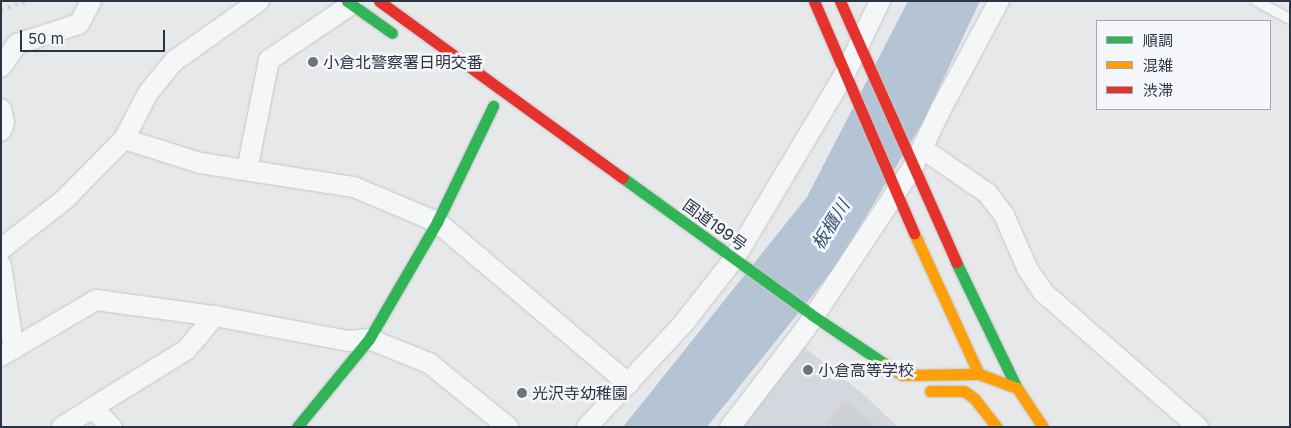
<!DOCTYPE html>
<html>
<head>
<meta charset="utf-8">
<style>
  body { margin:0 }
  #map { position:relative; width:1291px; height:428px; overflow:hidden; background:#e6e8ea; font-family:Inter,"Noto Sans JP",sans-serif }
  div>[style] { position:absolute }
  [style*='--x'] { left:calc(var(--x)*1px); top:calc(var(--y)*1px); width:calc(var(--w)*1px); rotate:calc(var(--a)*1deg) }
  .built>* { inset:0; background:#d4d7dd }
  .water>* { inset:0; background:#b4c4d5 }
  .building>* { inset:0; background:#ced0d3 }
  .roads { filter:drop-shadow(0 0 1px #c4c6c8) drop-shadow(0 0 1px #c4c6c8) }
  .lane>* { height:10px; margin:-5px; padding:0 5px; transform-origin:5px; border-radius:5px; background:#f5f6f7 }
  .street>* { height:20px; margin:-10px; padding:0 10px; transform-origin:10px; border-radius:10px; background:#f5f6f7 }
  .fast>* { height:11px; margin:-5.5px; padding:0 5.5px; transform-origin:5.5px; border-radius:5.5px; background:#30b455 }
  .slow>* { height:11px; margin:-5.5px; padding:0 5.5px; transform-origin:5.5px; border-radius:5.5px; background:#ff9f0a }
  .jam>* { height:11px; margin:-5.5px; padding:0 5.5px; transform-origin:5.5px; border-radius:5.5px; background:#e5322d }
  .rail>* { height:4px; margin-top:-2px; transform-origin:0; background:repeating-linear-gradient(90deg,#cecfd2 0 2.5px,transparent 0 7.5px) }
  .dots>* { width:14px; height:14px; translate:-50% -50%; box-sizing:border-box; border:2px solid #f4f6f9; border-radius:50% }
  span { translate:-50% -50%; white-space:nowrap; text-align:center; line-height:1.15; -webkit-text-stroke:5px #f4f6f9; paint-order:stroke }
  .poi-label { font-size:16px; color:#2b3445 }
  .left { translate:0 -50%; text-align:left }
  .street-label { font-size:16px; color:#2b3445 }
  .water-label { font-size:18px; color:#34527a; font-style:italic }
  .frame { position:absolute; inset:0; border:2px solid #2b3445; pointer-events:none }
  .legend { position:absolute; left:1096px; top:20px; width:175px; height:90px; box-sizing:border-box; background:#f4f6f9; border:1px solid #a4a8b1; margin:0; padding:6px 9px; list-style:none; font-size:15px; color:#2b3445 }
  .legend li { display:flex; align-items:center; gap:10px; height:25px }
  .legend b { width:25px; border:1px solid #a4a8b1 }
  .scale { position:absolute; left:20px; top:30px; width:145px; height:22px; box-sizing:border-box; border:2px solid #2b3445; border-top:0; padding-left:6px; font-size:15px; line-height:18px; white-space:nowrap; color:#2b3445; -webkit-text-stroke:4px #f4f6f9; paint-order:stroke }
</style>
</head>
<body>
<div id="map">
  <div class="built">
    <i style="clip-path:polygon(803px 346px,863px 394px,898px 427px,736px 427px)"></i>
  </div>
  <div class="water">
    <i style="clip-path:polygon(908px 1px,980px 1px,923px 122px,836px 266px,707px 427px,623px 427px,807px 197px)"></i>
  </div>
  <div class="building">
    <i style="clip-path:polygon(843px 401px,880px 427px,825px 427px)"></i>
  </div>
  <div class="roads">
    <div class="lane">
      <i style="--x:1256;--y:1;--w:38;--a:28"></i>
    </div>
    <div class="street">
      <i style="--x:1;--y:67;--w:28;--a:-55"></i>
      <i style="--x:17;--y:44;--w:65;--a:-17.9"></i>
      <i style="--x:79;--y:24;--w:26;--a:-62"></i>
      <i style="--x:1;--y:109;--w:13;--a:77"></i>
      <i style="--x:4;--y:122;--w:9;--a:108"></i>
      <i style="--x:124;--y:139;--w:80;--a:17.5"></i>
      <i style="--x:200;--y:163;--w:156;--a:8.9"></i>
      <i style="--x:354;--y:187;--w:90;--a:22.9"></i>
      <i style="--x:437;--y:222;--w:251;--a:40.2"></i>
      <i style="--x:923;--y:149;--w:78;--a:34.5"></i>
      <i style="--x:987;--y:193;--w:28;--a:52"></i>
      <i style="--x:1004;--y:215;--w:58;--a:66.5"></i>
      <i style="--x:1027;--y:268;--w:29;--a:56"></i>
      <i style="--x:1043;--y:292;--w:206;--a:41.1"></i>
      <i style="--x:247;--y:170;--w:112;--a:-78.7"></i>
      <i style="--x:269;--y:60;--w:100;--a:-34"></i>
      <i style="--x:1;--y:249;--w:80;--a:-37.9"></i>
      <i style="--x:64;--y:200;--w:86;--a:-45.5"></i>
      <i style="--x:124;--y:139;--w:52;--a:-62.4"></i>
      <i style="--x:148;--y:93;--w:41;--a:-50.9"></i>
      <i style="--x:174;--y:61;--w:104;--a:-35.2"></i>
      <i style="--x:1;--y:265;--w:85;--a:81.2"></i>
      <i style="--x:1;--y:356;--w:110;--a:-30.5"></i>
      <i style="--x:96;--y:300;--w:120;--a:7.7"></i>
      <i style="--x:215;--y:316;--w:136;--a:10.6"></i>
      <i style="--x:349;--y:341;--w:20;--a:-6"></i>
      <i style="--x:369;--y:339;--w:65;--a:21.8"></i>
      <i style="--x:429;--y:363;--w:102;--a:39"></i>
      <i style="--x:92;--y:408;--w:110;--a:-31.7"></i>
      <i style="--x:186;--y:350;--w:45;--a:-49.5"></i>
      <i style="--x:62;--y:427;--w:36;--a:-32"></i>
      <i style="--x:92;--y:408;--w:28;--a:44"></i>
      <i style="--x:587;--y:427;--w:141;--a:-47"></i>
      <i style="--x:683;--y:324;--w:83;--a:-51.9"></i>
      <i style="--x:734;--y:259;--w:218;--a:-59.1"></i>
      <i style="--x:846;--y:72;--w:79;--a:-64.4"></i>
      <i style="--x:730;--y:427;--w:125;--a:-52.5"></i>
      <i style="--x:806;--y:328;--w:193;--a:-56.4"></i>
      <i style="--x:913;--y:167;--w:67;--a:-64.2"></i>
      <i style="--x:942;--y:107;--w:120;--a:-61.7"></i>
    </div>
    <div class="fast">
      <i style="--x:347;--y:1;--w:55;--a:35.4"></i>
      <i style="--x:623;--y:178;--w:233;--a:35.9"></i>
      <i style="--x:812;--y:315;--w:88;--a:33.9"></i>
      <i style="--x:956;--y:262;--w:140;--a:64.2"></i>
      <i style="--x:297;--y:427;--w:114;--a:-50.7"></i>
      <i style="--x:369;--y:339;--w:135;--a:-59.8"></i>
      <i style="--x:437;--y:222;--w:129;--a:-64.2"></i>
    </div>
    <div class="slow">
      <i style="--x:914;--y:233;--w:155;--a:65.3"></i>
      <i style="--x:885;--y:364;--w:20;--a:33"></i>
      <i style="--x:902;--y:375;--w:77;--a:-0.7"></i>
      <i style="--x:979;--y:374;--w:40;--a:20.2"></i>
      <i style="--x:1017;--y:388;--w:47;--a:56.3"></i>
      <i style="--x:930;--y:391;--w:34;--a:0"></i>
      <i style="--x:964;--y:391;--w:12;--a:35"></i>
      <i style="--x:974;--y:398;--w:37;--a:52"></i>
    </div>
    <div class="jam">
      <i style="--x:379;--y:1;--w:301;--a:36"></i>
      <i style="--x:814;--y:1;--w:253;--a:66.7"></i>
      <i style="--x:840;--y:1;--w:286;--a:66"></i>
    </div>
  </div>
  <div class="rail">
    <i style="--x:1;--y:10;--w:28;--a:-19"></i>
  </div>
  <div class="dots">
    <i style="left:313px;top:62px;background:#6c737f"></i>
    <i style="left:808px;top:370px;background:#6c737f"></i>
    <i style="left:522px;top:393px;background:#6c737f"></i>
  </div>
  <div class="poi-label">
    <span class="left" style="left:323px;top:62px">小倉北警察署日明交番</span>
    <span class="left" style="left:818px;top:370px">小倉高等学校</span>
    <span class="left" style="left:532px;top:393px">光沢寺幼稚園</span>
  </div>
  <div class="street-label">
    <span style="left:715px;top:225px;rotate:36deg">国道199号</span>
  </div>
  <div class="water-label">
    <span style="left:831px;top:225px;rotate:-58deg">板櫃川</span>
  </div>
  <div class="frame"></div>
  <ul class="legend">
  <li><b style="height:6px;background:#30b455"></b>順調</li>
  <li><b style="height:6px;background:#ff9f0a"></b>混雑</li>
  <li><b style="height:6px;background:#e5322d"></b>渋滞</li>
  </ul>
  <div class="scale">50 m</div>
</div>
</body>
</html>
